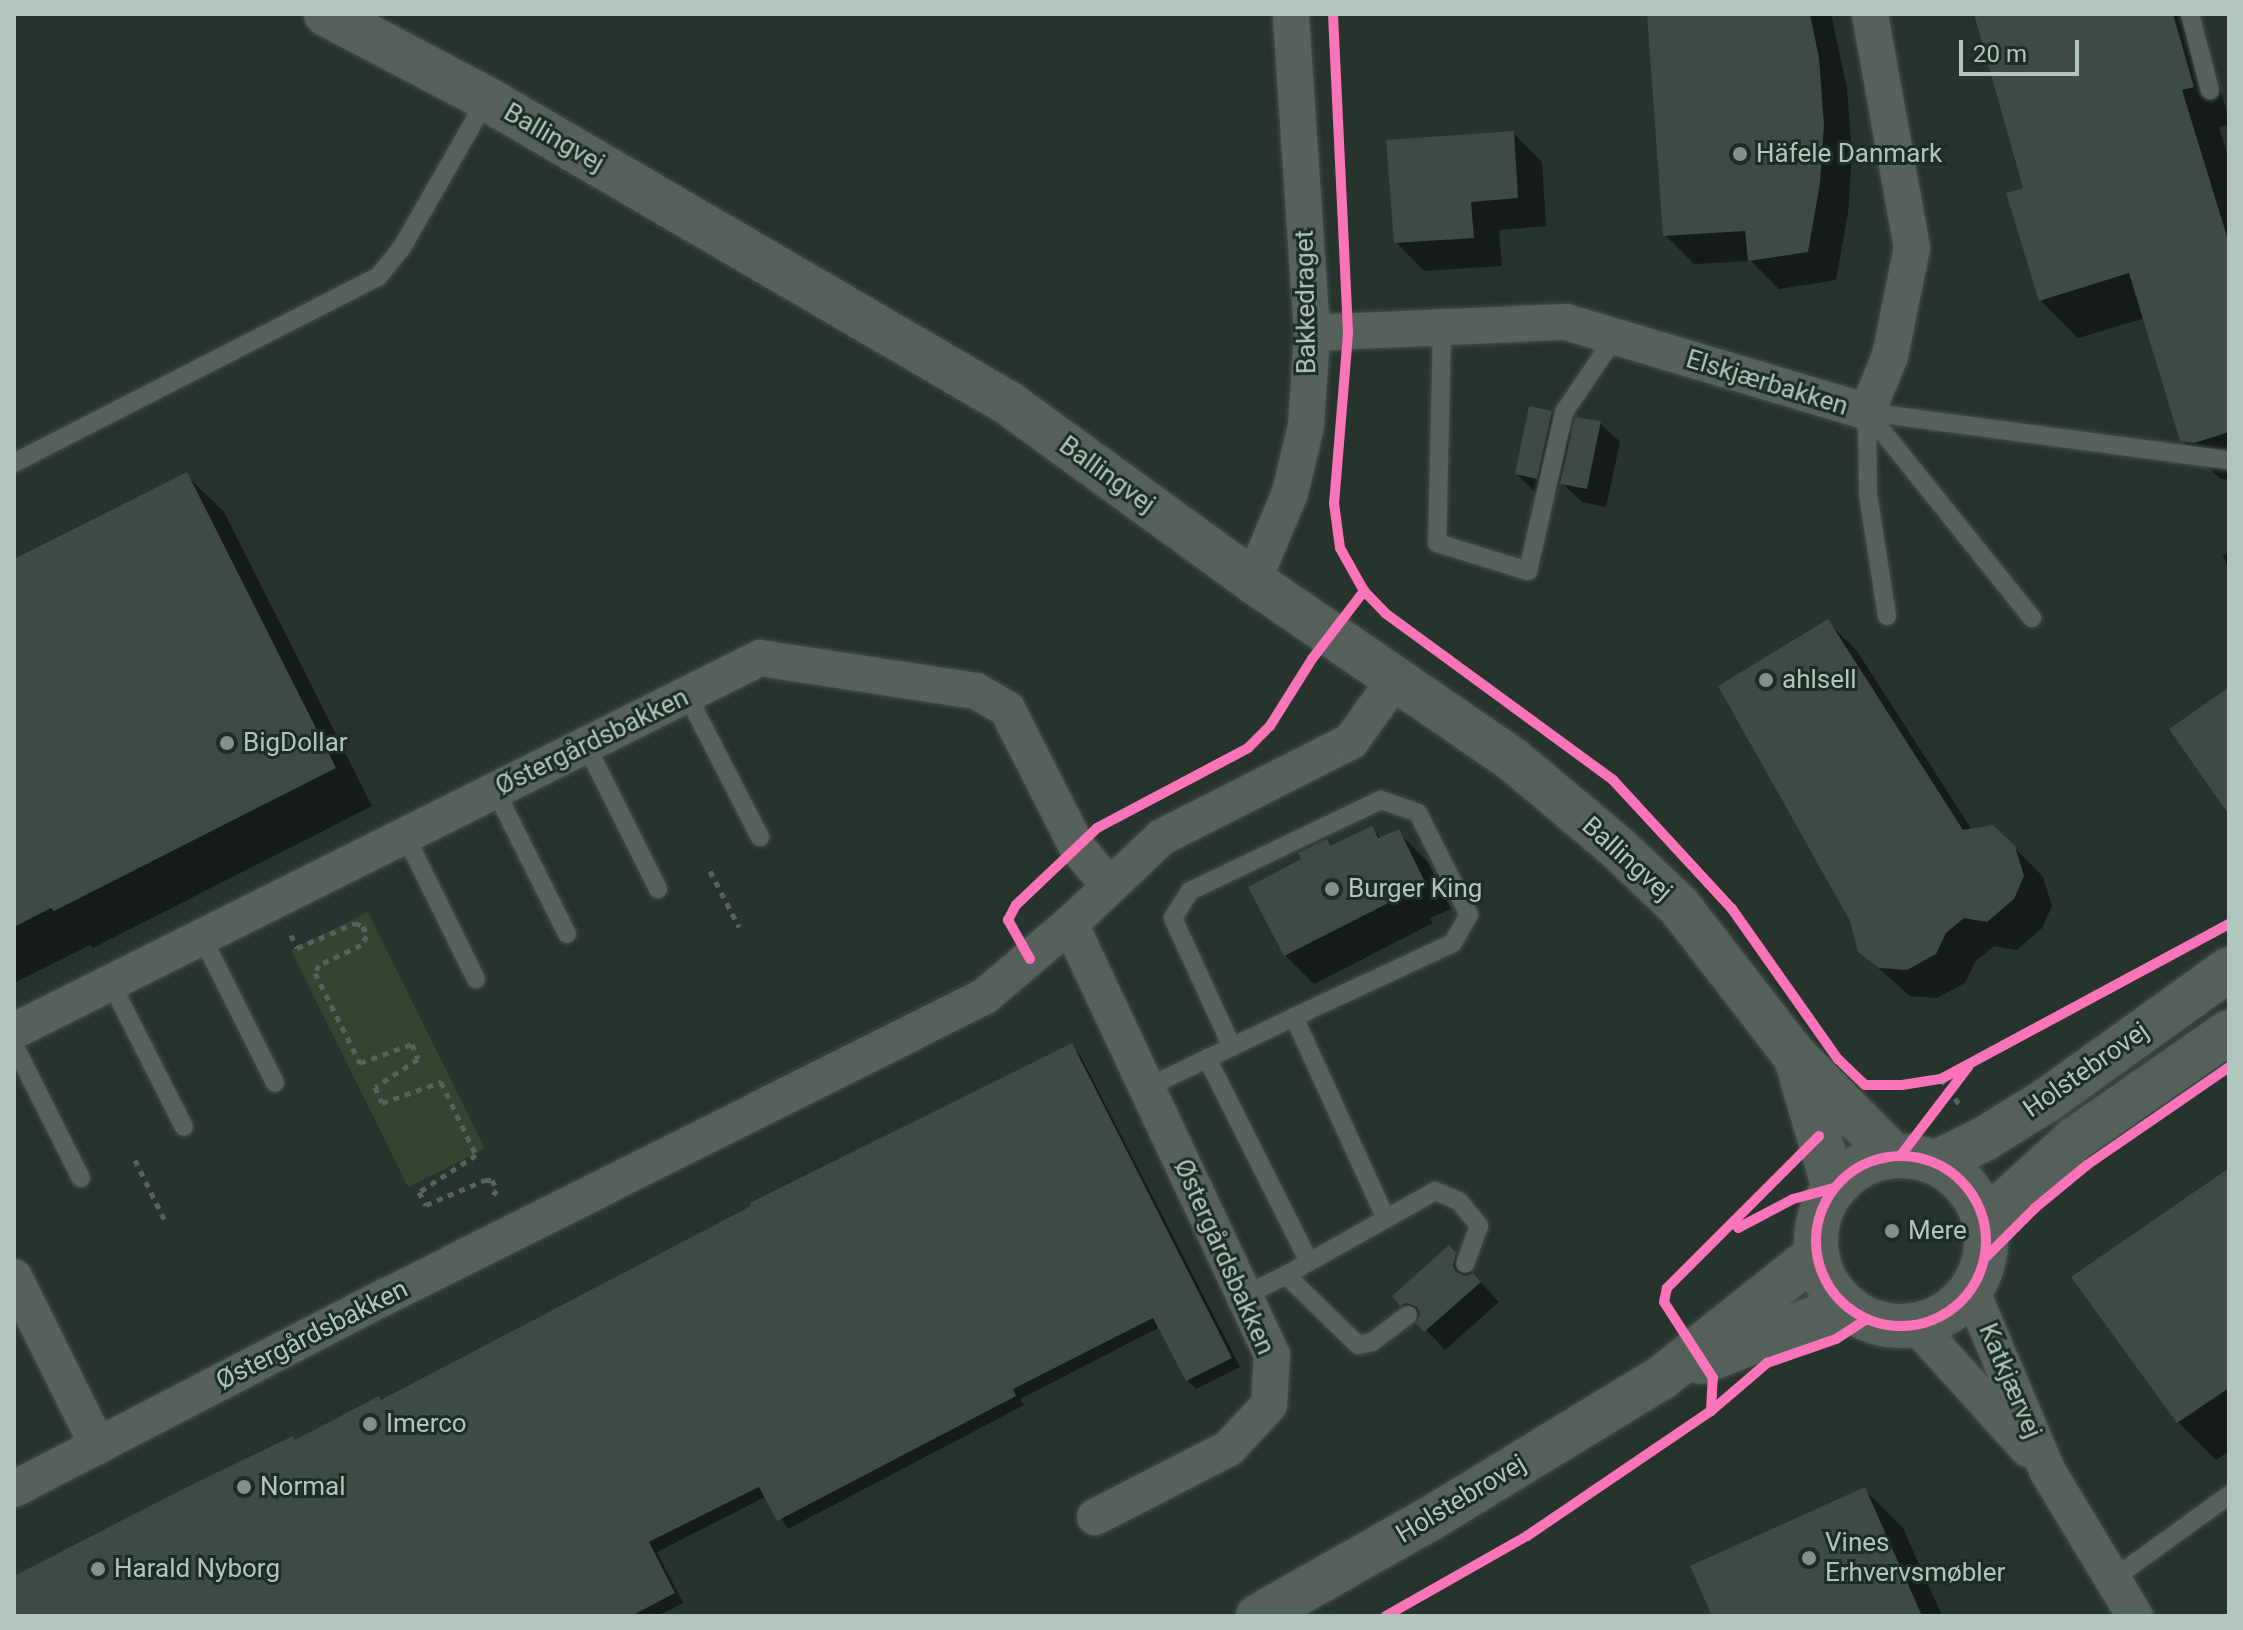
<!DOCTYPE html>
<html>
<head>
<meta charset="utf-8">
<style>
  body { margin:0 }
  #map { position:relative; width:2243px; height:1630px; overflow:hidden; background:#27332d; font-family:Roboto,sans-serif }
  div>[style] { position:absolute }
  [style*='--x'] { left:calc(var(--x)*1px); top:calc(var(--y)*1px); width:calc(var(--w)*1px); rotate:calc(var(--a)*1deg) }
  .green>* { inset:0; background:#334530 }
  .shadow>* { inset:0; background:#0007 }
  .building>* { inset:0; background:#3e4a44 }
  .path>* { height:5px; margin-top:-2.5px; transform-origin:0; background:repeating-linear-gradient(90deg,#57625c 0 6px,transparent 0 12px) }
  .roads { filter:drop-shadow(0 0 2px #444e49) drop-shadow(0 0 2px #444e49) }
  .lane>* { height:18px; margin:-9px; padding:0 9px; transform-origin:9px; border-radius:9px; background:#57615c }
  .street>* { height:36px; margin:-18px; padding:0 18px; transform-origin:18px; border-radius:18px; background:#57615c }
  .secondary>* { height:44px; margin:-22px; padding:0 22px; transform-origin:22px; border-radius:22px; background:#55605a }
  .secondary>.ring { margin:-22px; padding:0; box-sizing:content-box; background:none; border:44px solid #55605a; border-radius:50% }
  .cycleway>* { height:10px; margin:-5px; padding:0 5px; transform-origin:5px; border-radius:5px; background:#fb73b8 }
  .cycleway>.ring { margin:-5px; padding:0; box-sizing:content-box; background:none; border:10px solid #fb73b8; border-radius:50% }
  .dots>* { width:22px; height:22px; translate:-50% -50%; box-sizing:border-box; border:4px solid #1b2d24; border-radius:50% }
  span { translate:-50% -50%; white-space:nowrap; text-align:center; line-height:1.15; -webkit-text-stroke:6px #1b2d24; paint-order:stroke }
  .street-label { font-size:26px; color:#b0c5bb }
  .poi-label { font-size:26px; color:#b0c5bb }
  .left { translate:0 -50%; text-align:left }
  .frame { position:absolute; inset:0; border:16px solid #b0c5bb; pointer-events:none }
  .scale { position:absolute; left:1959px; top:40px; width:120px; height:36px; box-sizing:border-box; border:4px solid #b0c5bb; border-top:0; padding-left:10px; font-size:24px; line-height:28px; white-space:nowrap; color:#b0c5bb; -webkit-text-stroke:6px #1b2d24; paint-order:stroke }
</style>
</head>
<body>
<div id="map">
  <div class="green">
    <i style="clip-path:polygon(368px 912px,485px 1149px,408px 1187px,291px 950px)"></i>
  </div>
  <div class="shadow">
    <i style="clip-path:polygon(1649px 14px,1831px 14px,1847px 88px,1852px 155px,1848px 213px,1836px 280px,1779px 289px,1751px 261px,1694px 264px,1665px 235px)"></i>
    <i style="clip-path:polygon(1976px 14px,2199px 14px,2229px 120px,2229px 125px,2219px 127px,2229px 160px,2229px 480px,2220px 479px,2182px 440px,2145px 318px,2078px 338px,2040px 300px,2026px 189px)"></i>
    <i style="clip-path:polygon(1513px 133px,1542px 162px,1546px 226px,1499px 230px,1502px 266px,1424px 271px,1396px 242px)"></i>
    <i style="clip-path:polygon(1551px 413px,1573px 435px,1600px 423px,1620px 442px,1606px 507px,1582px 502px,1559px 480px,1556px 497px,1536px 493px,1517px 474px)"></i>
    <i style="clip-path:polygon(186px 475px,224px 512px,372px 806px,93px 948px,90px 945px,14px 983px,14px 562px)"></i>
    <i style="clip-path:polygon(2229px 553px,2229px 571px,2223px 555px)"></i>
    <i style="clip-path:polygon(1828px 622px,1857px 651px,1972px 830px,2014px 847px,2043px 877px,2052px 906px,2042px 928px,2017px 950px,1994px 946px,1975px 962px,1965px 983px,1937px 998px,1910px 996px,1859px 951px)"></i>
    <i style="clip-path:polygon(1371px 829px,1382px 839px,1398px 832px,1427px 861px,1451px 909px,1430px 918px,1433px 923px,1314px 984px,1285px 955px,1304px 860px,1326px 842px,1332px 847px)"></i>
    <i style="clip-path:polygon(1071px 1045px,1080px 1055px,1240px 1367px,1196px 1389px,1187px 1380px,1160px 1327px,1020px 1399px,1024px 1405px,788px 1529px,767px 1496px,657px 1552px,683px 1603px,657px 1616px,14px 1616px,14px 1578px,381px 1402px)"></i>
    <i style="clip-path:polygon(2229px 1171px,2229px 1451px,2216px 1460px,2178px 1422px)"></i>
    <i style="clip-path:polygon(1449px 1248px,1499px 1302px,1445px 1350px,1402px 1304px)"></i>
    <i style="clip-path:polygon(1865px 1490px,1903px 1528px,1942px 1616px,1715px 1616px)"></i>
  </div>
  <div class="building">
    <i style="clip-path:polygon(1647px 14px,1810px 14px,1819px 58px,1824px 125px,1820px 183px,1808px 252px,1748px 261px,1745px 231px,1663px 236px)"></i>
    <i style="clip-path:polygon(1974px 14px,2173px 14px,2194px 87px,2182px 90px,2229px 243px,2229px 432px,2194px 443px,2180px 441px,2129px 273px,2039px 301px,2006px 193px,2023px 188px)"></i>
    <i style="clip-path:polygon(1514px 131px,1518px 198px,1471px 202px,1474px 238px,1394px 243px,1386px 140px)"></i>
    <i style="clip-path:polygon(1529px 406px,1552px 411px,1537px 479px,1515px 474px)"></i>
    <i style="clip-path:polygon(1575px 417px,1601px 421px,1587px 489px,1560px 484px)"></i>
    <i style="clip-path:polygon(187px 472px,336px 768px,54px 911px,51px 908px,14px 927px,14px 559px)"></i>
    <i style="clip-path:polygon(1828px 619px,1963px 830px,1993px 825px,2015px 846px,2024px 876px,2014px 899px,1987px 922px,1964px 918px,1946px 933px,1936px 954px,1907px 970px,1879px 968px,1858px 952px,1850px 921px,1718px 686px)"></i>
    <i style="clip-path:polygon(2229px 687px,2229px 815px,2169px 729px)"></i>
    <i style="clip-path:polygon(1372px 826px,1378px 838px,1399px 829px,1424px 880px,1403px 889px,1406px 894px,1284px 956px,1248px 887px,1301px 859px,1298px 853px,1327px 839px,1330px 846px)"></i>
    <i style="clip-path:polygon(1072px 1043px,1232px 1358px,1186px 1381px,1153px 1318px,1013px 1389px,1016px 1396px,777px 1521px,759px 1487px,649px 1542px,675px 1593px,631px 1616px,14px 1616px,14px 1576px,187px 1487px,293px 1436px,295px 1440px,379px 1396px,381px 1400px,751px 1206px,750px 1203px)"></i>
    <i style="clip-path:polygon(2229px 1168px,2229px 1388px,2177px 1423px,2071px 1277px)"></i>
    <i style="clip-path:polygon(1449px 1245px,1456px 1253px,1453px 1265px,1456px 1272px,1466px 1276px,1473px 1273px,1481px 1282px,1424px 1332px,1416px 1323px,1420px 1314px,1417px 1307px,1407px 1303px,1400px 1306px,1392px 1296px)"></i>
    <i style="clip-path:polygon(1865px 1487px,1922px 1616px,1712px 1616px,1690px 1566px)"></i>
  </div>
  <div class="path">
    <i style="--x:710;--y:871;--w:63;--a:62.6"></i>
    <i style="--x:291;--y:935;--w:14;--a:65"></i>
    <i style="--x:297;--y:948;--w:63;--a:-23.3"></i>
    <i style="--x:355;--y:923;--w:9;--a:21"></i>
    <i style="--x:363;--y:926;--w:11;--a:68"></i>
    <i style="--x:367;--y:936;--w:11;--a:124"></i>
    <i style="--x:361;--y:945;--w:47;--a:154.5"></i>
    <i style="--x:319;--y:965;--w:9;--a:117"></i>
    <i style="--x:315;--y:973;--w:101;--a:63.4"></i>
    <i style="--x:360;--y:1063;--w:55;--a:-20.1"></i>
    <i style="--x:412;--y:1044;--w:16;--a:68"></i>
    <i style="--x:418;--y:1059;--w:51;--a:146.9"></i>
    <i style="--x:375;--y:1087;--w:17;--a:66"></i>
    <i style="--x:382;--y:1103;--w:63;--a:-19.6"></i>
    <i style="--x:441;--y:1082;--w:81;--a:64.4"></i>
    <i style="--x:476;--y:1155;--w:68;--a:147"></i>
    <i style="--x:419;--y:1192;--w:15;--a:62"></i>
    <i style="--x:426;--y:1205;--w:64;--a:-23"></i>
    <i style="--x:485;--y:1180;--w:7;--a:0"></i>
    <i style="--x:492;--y:1180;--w:11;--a:63"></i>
    <i style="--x:497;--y:1190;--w:10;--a:127"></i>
    <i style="--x:1941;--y:1079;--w:31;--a:54"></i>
    <i style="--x:135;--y:1160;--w:66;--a:63.8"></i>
  </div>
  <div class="roads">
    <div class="lane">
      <i style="--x:2190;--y:14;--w:79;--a:75.3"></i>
      <i style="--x:1442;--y:329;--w:214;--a:91.3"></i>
      <i style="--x:1437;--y:543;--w:95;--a:17.1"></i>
      <i style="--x:1528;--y:571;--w:163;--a:-77.2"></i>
      <i style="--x:1564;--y:412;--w:91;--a:-55.8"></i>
      <i style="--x:1867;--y:412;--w:365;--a:7.6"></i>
      <i style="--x:14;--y:463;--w:409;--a:-27.1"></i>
      <i style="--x:378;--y:277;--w:36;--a:-51"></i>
      <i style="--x:401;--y:249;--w:173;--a:-60.2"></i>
      <i style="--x:1887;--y:616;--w:123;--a:-98.9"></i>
      <i style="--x:1868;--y:494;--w:82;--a:-90.7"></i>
      <i style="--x:1867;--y:412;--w:264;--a:51.3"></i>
      <i style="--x:687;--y:695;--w:160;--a:62.8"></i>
      <i style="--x:586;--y:745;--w:161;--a:63.4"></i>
      <i style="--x:495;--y:790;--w:161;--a:63.4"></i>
      <i style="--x:405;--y:835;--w:161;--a:63.8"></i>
      <i style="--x:202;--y:937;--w:163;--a:63.4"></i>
      <i style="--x:111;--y:983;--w:161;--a:63.1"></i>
      <i style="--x:14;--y:1045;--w:149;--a:63.3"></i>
      <i style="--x:1232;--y:1047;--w:142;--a:-114.6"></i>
      <i style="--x:1173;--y:918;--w:32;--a:-58"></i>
      <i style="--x:1190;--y:891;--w:212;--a:-25.5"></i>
      <i style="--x:1381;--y:800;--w:39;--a:19"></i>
      <i style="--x:1418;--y:813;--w:114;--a:63.4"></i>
      <i style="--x:1469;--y:915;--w:32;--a:120"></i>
      <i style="--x:1453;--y:943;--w:175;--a:155"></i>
      <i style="--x:1207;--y:1058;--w:228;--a:63.4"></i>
      <i style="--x:1148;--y:1087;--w:162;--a:-25.6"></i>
      <i style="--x:1294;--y:1017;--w:222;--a:65.5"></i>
      <i style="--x:1286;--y:1275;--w:171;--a:-29.4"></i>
      <i style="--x:1435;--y:1191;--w:26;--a:23"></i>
      <i style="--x:1459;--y:1201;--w:32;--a:51"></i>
      <i style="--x:1479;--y:1226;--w:40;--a:110.2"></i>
      <i style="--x:1244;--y:1296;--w:47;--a:-26.6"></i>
      <i style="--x:1286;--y:1275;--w:100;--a:44.2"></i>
      <i style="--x:1358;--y:1345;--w:14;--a:-12"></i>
      <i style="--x:1372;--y:1342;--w:45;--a:-36.9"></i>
      <i style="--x:2113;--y:1579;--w:143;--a:-35.9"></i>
    </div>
    <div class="street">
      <i style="--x:1312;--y:333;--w:254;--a:-2.5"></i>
      <i style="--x:1566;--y:322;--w:314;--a:16.6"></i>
      <i style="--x:1867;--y:412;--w:61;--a:-67.7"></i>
      <i style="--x:1890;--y:356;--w:110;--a:-78.5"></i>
      <i style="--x:1912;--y:248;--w:238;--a:-100.2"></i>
      <i style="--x:1253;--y:581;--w:95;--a:-67.2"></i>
      <i style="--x:1290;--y:493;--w:69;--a:-76.6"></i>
      <i style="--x:1306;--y:426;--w:93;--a:-86.3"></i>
      <i style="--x:1312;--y:333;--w:320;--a:-93.8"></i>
      <i style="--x:14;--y:1031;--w:834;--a:-26.57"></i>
      <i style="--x:760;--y:658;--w:219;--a:8.7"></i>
      <i style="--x:976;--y:691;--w:36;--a:30"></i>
      <i style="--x:1007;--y:709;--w:155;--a:63.1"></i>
      <i style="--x:1077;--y:847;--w:49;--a:50.8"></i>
      <i style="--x:14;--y:1277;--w:189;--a:63.6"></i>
      <i style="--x:1971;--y:1290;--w:198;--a:67.1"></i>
      <i style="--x:2048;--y:1472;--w:168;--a:58.9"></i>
      <i style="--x:1916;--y:1325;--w:167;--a:47.9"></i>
      <i style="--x:14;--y:1489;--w:420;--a:-27.4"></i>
      <i style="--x:387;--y:1296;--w:669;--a:-26.64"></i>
      <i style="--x:985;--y:996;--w:111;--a:-40.3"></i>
      <i style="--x:1095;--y:1517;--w:151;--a:-27.2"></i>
      <i style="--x:1229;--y:1448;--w:59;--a:-47.1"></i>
      <i style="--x:1269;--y:1405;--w:50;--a:-86.6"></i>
      <i style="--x:1272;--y:1355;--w:476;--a:-115.1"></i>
      <i style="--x:1070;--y:924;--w:127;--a:-43.4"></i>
      <i style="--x:1162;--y:837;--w:212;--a:-26.9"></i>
      <i style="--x:1351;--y:741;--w:75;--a:-54.2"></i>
    </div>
    <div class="secondary">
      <i style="--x:326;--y:14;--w:182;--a:27.8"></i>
      <i style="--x:487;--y:99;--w:603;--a:30.26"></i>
      <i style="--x:1008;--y:403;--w:303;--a:36"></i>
      <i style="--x:1253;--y:581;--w:314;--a:34.5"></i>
      <i style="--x:1512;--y:759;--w:137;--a:40"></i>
      <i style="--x:1617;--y:847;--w:86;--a:43.6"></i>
      <i style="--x:1679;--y:906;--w:190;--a:52.3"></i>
      <i style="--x:1795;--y:1056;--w:139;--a:45.3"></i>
      <i style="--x:1797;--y:1062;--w:131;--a:73.6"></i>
      <i class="ring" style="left:1816px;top:1156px;width:126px;height:126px"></i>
      <i style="--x:1937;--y:1162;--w:52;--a:-26.1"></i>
      <i style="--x:1984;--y:1139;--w:74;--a:-31.8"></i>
      <i style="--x:2047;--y:1100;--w:224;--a:-35.7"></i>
      <i style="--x:1985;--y:1221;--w:122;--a:-42.3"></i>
      <i style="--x:2075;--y:1139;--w:188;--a:-34.8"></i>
      <i style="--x:1701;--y:1362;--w:155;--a:-21.1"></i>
      <i style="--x:1258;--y:1616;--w:195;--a:-29.5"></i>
      <i style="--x:1428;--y:1520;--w:273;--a:-31.4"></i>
      <i style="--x:1661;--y:1378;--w:199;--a:-38.5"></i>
    </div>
  </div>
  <div class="cycleway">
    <i style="--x:1333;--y:14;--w:320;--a:87.3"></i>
    <i style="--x:1348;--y:334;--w:170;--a:94.7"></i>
    <i style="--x:1334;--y:503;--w:45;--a:82.4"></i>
    <i style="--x:1340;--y:548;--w:49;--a:60.8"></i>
    <i style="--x:1364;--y:591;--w:30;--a:46"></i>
    <i style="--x:1385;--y:613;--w:283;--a:36.2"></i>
    <i style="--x:1613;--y:780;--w:176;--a:47.3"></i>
    <i style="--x:1732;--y:909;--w:184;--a:54.8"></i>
    <i style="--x:1838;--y:1059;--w:37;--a:44"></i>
    <i style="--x:1865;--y:1085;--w:37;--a:0"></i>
    <i style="--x:1902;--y:1085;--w:39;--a:-9"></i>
    <i style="--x:1941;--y:1079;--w:327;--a:-28.3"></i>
    <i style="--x:1030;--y:959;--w:45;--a:-119.4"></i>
    <i style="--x:1008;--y:920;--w:17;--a:-62"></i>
    <i style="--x:1016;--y:905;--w:112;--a:-43.5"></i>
    <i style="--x:1097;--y:828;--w:171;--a:-27.9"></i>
    <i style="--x:1248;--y:748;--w:31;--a:-45"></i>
    <i style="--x:1270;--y:726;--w:79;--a:-57.9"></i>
    <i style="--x:1312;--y:659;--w:86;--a:-52.6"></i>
    <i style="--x:1901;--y:1155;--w:111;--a:-52.7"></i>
    <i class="ring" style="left:1816px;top:1156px;width:160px;height:160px"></i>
    <i style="--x:1738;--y:1228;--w:62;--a:-27.8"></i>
    <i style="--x:1793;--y:1199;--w:42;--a:-15"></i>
    <i style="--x:1986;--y:1257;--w:69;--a:-45"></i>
    <i style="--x:2035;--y:1208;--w:67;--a:-39.6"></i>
    <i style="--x:2087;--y:1165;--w:173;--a:-34.6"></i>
    <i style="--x:1711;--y:1411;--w:33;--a:-87"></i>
    <i style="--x:1713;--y:1378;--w:90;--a:-122.8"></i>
    <i style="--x:1664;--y:1302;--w:14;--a:-78"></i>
    <i style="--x:1667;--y:1288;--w:215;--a:-45"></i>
    <i style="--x:1386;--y:1616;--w:162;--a:-29.6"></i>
    <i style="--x:1527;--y:1536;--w:222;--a:-34.2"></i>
    <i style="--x:1711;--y:1411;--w:74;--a:-40.6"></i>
    <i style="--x:1767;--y:1363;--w:73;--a:-19.2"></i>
    <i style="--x:1836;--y:1339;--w:37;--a:-33"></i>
  </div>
  <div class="dots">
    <i style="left:1740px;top:154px;background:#809289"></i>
    <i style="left:1766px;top:680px;background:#809289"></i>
    <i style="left:227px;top:743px;background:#809289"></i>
    <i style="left:1332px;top:889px;background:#809289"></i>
    <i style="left:1892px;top:1231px;background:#809289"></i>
    <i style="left:370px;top:1424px;background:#809289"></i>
    <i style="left:244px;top:1487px;background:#809289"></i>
    <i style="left:1809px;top:1558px;background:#809289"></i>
    <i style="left:98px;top:1569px;background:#809289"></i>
  </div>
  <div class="street-label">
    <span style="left:554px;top:138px;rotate:30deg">Ballingvej</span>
    <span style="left:1306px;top:302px;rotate:-91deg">Bakkedraget</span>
    <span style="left:1767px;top:383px;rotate:17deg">Elskjærbakken</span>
    <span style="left:1107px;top:475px;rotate:36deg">Ballingvej</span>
    <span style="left:592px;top:742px;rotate:-26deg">Østergårdsbakken</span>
    <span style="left:1627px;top:859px;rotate:42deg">Ballingvej</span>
    <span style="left:2086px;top:1070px;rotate:-35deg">Holstebrovej</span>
    <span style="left:1224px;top:1257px;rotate:66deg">Østergårdsbakken</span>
    <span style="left:312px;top:1335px;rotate:-27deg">Østergårdsbakken</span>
    <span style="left:2010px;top:1381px;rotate:67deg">Katkjærvej</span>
    <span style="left:1461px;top:1499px;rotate:-31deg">Holstebrovej</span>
  </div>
  <div class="poi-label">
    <span class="left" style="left:1756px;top:154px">Häfele Danmark</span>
    <span class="left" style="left:1782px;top:680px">ahlsell</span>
    <span class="left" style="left:243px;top:743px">BigDollar</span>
    <span class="left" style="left:1348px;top:889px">Burger King</span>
    <span class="left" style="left:1908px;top:1231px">Mere</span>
    <span class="left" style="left:386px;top:1424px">Imerco</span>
    <span class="left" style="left:260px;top:1487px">Normal</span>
    <span class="left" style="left:1825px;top:1558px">Vines<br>Erhvervsmøbler</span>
    <span class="left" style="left:114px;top:1569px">Harald Nyborg</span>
  </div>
  <div class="frame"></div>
  <div class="scale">20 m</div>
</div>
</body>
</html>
